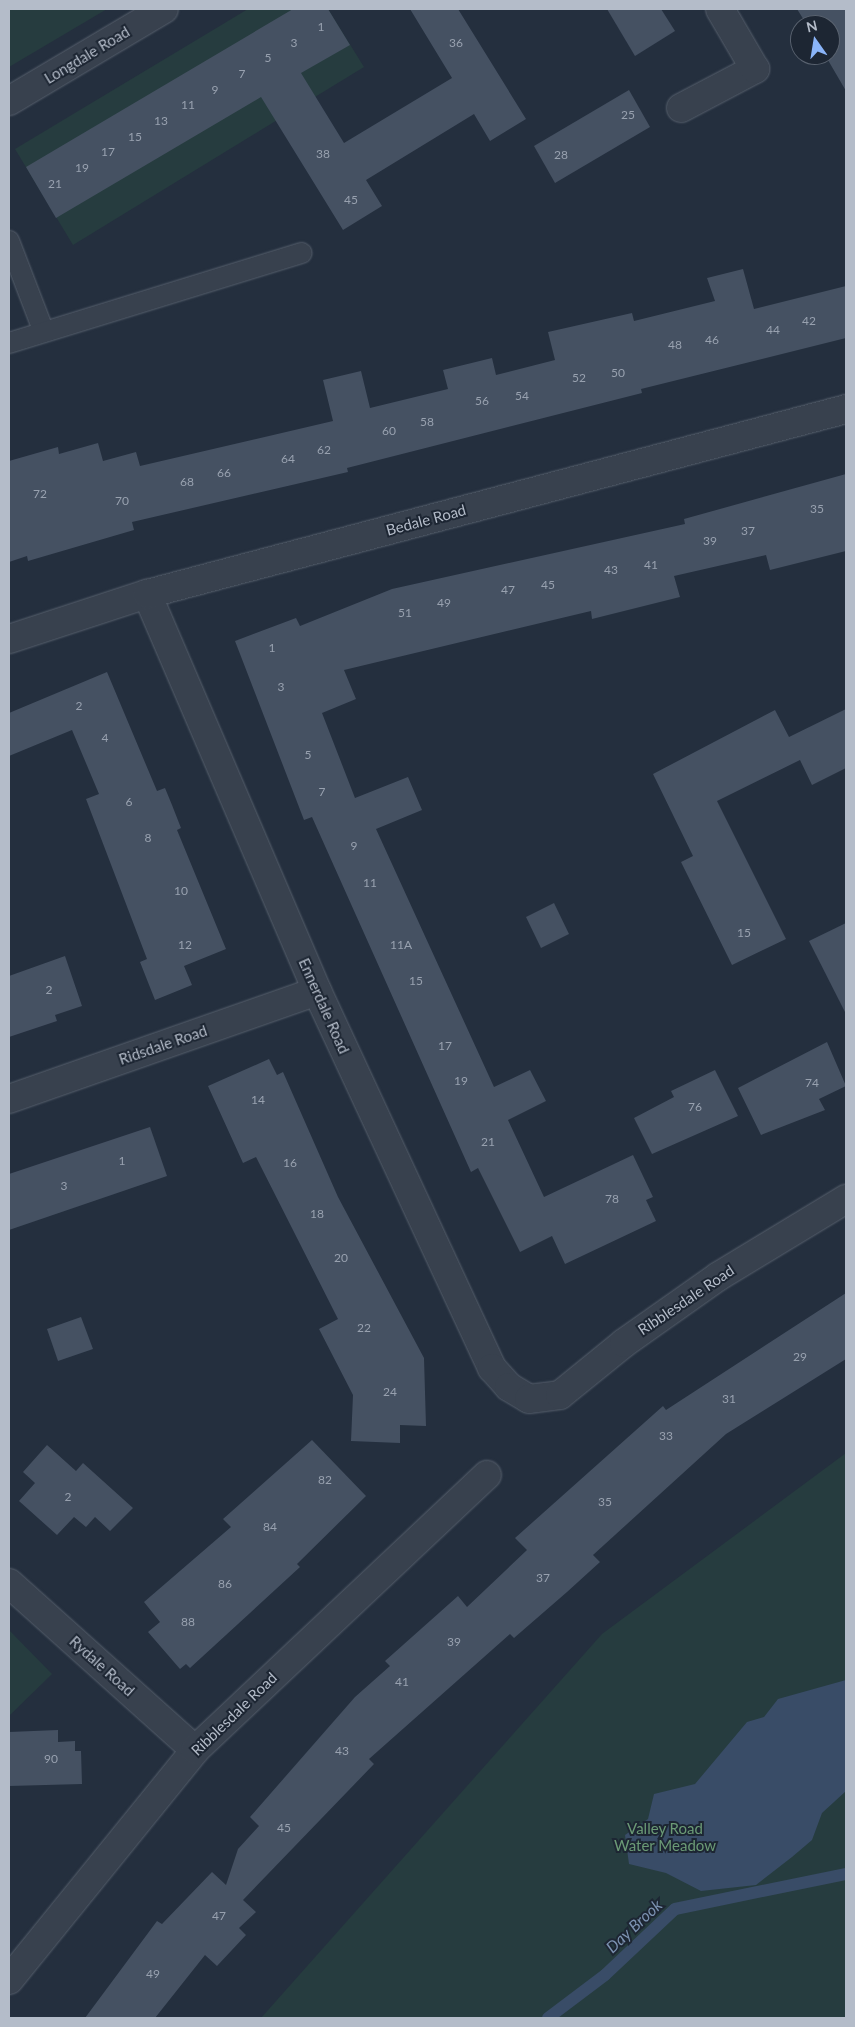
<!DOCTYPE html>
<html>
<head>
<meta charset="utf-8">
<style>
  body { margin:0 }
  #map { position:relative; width:855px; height:2027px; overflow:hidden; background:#242f3e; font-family:Lato,sans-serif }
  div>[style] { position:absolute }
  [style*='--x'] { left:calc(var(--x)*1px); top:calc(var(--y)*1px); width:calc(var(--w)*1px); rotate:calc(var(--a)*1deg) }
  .green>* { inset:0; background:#263c3f }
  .water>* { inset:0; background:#394c67 }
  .stream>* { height:12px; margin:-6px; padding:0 6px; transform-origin:6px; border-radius:6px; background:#394c67 }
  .building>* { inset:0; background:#455162 }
  .roads { filter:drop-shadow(0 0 1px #565f6c) drop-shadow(0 0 1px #565f6c) }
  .service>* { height:20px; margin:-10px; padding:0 10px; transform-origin:10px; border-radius:10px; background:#38414e }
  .minor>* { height:28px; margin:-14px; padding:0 14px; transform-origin:14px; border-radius:14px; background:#38414e }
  span { translate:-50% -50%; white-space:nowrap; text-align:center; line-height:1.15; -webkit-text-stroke:4px #1d2633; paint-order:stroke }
  .number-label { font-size:12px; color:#98a1af }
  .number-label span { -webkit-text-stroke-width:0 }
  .street-label { font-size:15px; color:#b4bcc9 }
  .park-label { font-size:15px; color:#6b9a76 }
  .water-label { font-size:16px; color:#7c92b1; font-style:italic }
  .frame { position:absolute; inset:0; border:10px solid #b4bcc9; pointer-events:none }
  .north { position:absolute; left:790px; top:15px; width:50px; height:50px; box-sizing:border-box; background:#1d2633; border:1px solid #59626f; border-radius:50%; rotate:347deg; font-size:14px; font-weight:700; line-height:20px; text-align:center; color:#b4bcc9 }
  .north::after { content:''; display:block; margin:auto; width:18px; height:22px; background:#8ab4f8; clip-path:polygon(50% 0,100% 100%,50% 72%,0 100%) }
</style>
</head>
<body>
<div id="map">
  <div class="green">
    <i style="clip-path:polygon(9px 9px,107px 9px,9px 67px)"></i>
    <i style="clip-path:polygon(248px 9px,328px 9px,364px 67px,73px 245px,15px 149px)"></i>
    <i style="clip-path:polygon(846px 1453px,846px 2018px,261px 2018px,602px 1634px)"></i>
    <i style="clip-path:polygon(9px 1630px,52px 1674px,9px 1716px)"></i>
  </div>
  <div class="water">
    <i style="clip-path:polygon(846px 1680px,846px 1791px,822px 1813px,812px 1840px,792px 1857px,756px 1885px,701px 1891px,666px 1873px,629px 1864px,625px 1835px,648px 1819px,654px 1794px,695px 1784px,747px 1722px,764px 1717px,778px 1699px)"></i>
  </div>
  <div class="stream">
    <i style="--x:548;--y:2018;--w:71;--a:-37"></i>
    <i style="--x:605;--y:1975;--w:96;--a:-43.3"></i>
    <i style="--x:675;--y:1909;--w:175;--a:-11.6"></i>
  </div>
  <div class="building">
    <i style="clip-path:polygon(293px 9px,328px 9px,350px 45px,301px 73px,344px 143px,452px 78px,410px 9px,458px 9px,526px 119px,490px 141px,474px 114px,366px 180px,382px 206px,343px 230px,261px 97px,56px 218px,26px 167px)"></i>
    <i style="clip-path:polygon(607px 9px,661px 9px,675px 31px,635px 56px)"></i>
    <i style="clip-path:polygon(797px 9px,846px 9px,846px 91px,825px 55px,830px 55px,830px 25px,807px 25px)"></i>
    <i style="clip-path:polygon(629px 90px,650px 127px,555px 183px,534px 146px)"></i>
    <i style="clip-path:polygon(743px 269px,754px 309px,846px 286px,846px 338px,641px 389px,642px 393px,347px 468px,348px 472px,132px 522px,134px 530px,28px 561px,27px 556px,9px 562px,9px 461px,58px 447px,59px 454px,98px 443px,103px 461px,136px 452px,140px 466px,333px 421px,323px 380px,361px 371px,370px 408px,448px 389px,443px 370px,492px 358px,496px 375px,555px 360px,548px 332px,632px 313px,634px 321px,715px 301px,707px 278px)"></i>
    <i style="clip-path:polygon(846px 474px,846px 551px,770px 570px,766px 555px,674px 576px,680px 597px,592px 619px,591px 611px,344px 670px,356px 699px,322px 713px,355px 798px,408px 777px,422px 810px,376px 829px,494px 1087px,530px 1070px,546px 1101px,508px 1120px,544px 1197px,633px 1155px,653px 1197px,646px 1200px,656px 1221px,565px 1264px,552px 1236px,520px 1252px,478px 1168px,471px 1172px,312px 817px,304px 820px,235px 641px,296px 618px,300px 626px,392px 589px,685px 524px,684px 519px)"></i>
    <i style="clip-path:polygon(107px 672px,157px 791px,165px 788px,172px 805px,181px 828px,177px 830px,226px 949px,184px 966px,192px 985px,155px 1000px,140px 962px,147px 959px,86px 799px,99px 794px,72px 730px,9px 756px,9px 713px)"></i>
    <i style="clip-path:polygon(846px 709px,846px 768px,812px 785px,800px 760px,717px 801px,786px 939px,732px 965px,681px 862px,693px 856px,653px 774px,775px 710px,789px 737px)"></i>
    <i style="clip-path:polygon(554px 903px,569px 934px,541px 948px,526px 917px)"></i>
    <i style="clip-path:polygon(846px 923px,846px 1014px,809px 941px)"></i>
    <i style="clip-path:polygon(65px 956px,82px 1006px,55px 1015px,57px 1021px,9px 1037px,9px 976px)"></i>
    <i style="clip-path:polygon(827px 1042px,846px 1086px,819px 1099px,825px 1110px,761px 1135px,738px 1088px)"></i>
    <i style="clip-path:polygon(269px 1059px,277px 1075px,283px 1072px,338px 1197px,424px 1358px,426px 1426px,400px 1425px,400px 1443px,351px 1441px,353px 1395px,319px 1329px,338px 1319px,256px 1157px,243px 1163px,208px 1086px)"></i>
    <i style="clip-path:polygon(715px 1070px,738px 1116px,652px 1154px,634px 1118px,674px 1097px,671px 1091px)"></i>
    <i style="clip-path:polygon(150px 1127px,167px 1176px,9px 1230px,9px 1174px)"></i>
    <i style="clip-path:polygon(846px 1293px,846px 1359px,726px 1434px,593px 1555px,600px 1562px,567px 1592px,514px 1638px,510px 1634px,369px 1759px,374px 1764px,243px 1900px,256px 1912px,239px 1928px,246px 1935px,217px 1966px,205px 1955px,155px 2018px,85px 2018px,157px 1921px,162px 1924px,212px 1872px,226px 1885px,238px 1849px,259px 1826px,250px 1817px,355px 1697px,390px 1666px,385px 1661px,458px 1596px,467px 1607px,527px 1550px,515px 1538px,663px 1406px,666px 1410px)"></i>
    <i style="clip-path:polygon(81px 1317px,93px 1349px,58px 1361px,47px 1329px)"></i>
    <i style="clip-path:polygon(312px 1440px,366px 1496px,297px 1564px,300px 1567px,190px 1668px,186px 1664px,180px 1669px,148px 1632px,160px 1622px,144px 1602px,231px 1527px,223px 1519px)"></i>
    <i style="clip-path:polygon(47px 1445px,76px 1471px,83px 1463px,133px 1508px,110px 1531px,95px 1517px,86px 1527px,74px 1517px,57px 1535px,19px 1501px,35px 1483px,23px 1472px)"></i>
    <i style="clip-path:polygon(58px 1730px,58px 1742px,75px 1741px,75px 1751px,81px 1751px,82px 1784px,9px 1786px,9px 1732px)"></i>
  </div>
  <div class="roads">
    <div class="service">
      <i style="--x:9;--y:241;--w:97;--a:69"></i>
      <i style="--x:9;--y:343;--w:306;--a:-17.1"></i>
    </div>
    <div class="minor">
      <i style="--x:9;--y:101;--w:180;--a:-30.7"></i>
      <i style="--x:681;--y:108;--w:84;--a:-27.8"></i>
      <i style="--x:755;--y:69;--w:69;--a:-120.3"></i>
      <i style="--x:147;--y:594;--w:432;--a:66.8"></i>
      <i style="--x:317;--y:991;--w:416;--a:65.1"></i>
      <i style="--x:492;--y:1368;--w:25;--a:48"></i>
      <i style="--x:509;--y:1387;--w:23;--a:31"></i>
      <i style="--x:529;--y:1399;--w:31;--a:-7"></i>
      <i style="--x:560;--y:1395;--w:82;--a:-39.1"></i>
      <i style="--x:624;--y:1343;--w:116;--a:-35.2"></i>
      <i style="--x:719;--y:1276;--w:149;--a:-31.2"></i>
      <i style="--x:9;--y:639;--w:145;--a:-18.1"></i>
      <i style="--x:147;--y:594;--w:723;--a:-14.82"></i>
      <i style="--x:9;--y:1099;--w:326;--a:-19.3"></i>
      <i style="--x:9;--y:1583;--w:250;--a:41.9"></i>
      <i style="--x:9;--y:1980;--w:296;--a:-51"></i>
      <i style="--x:195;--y:1750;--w:401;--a:-43.3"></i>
    </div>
  </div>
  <div class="number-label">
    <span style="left:321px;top:27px">1</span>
    <span style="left:294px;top:43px">3</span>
    <span style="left:456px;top:43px">36</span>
    <span style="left:268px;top:58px">5</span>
    <span style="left:242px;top:74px">7</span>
    <span style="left:215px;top:90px">9</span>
    <span style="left:188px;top:105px">11</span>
    <span style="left:628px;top:115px">25</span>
    <span style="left:161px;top:121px">13</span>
    <span style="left:135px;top:137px">15</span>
    <span style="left:108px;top:152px">17</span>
    <span style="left:323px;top:154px">38</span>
    <span style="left:561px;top:155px">28</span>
    <span style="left:82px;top:168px">19</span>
    <span style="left:55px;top:184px">21</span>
    <span style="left:351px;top:200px">45</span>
    <span style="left:809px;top:321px">42</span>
    <span style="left:773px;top:330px">44</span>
    <span style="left:712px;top:340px">46</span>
    <span style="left:675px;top:345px">48</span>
    <span style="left:618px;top:373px">50</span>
    <span style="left:579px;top:378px">52</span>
    <span style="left:522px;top:396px">54</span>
    <span style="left:482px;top:401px">56</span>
    <span style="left:427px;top:422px">58</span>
    <span style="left:389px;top:431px">60</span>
    <span style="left:324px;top:450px">62</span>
    <span style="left:288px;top:459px">64</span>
    <span style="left:224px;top:473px">66</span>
    <span style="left:187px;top:482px">68</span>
    <span style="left:40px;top:494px">72</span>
    <span style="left:122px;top:501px">70</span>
    <span style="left:817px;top:509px">35</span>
    <span style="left:748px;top:531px">37</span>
    <span style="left:710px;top:541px">39</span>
    <span style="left:651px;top:565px">41</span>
    <span style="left:611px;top:570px">43</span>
    <span style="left:548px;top:585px">45</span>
    <span style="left:508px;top:590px">47</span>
    <span style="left:444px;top:603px">49</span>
    <span style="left:405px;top:613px">51</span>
    <span style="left:272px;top:648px">1</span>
    <span style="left:281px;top:687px">3</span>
    <span style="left:79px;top:706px">2</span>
    <span style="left:105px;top:738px">4</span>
    <span style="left:308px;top:755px">5</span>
    <span style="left:322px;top:792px">7</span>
    <span style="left:129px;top:802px">6</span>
    <span style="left:148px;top:838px">8</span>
    <span style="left:354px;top:846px">9</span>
    <span style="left:370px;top:883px">11</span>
    <span style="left:181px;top:891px">10</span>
    <span style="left:744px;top:933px">15</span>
    <span style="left:185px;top:945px">12</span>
    <span style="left:401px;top:945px">11A</span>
    <span style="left:416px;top:981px">15</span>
    <span style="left:49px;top:990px">2</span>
    <span style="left:445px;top:1046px">17</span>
    <span style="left:461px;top:1081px">19</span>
    <span style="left:812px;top:1083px">74</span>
    <span style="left:258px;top:1100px">14</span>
    <span style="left:695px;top:1107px">76</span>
    <span style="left:488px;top:1142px">21</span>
    <span style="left:122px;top:1161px">1</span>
    <span style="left:290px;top:1163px">16</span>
    <span style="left:64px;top:1186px">3</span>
    <span style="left:612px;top:1199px">78</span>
    <span style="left:317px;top:1214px">18</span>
    <span style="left:341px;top:1258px">20</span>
    <span style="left:364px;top:1328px">22</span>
    <span style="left:800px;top:1357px">29</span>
    <span style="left:390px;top:1392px">24</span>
    <span style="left:729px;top:1399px">31</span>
    <span style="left:666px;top:1436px">33</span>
    <span style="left:325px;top:1480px">82</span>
    <span style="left:68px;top:1497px">2</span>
    <span style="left:605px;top:1502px">35</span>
    <span style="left:270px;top:1527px">84</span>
    <span style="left:543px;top:1578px">37</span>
    <span style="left:225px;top:1584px">86</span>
    <span style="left:188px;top:1622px">88</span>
    <span style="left:454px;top:1642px">39</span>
    <span style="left:402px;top:1682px">41</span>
    <span style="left:342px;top:1751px">43</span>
    <span style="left:51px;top:1759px">90</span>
    <span style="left:284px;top:1828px">45</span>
    <span style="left:219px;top:1916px">47</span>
    <span style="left:153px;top:1974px">49</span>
  </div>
  <div class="street-label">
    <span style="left:87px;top:55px;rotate:-31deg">Longdale Road</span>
    <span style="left:426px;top:520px;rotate:-15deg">Bedale Road</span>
    <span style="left:324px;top:1006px;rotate:66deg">Ennerdale Road</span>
    <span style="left:163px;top:1045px;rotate:-19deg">Ridsdale Road</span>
    <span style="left:686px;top:1300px;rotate:-34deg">Ribblesdale Road</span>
    <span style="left:102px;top:1666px;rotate:42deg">Rydale Road</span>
    <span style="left:234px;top:1714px;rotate:-44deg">Ribblesdale Road</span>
  </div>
  <div class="park-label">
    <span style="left:665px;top:1837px">Valley Road<br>Water Meadow</span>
  </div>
  <div class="water-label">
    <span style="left:634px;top:1926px;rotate:-43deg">Day Brook</span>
  </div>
  <div class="frame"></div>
  <div class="north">N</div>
</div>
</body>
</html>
